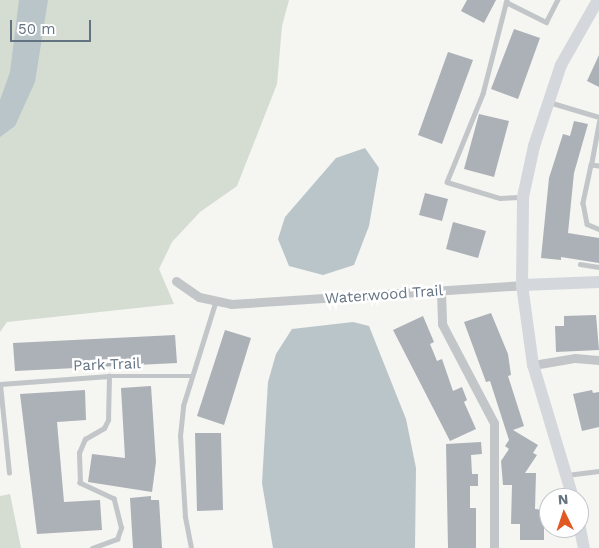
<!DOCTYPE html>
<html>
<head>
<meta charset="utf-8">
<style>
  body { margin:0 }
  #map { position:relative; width:599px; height:548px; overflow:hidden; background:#f5f5f1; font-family:"Work Sans",sans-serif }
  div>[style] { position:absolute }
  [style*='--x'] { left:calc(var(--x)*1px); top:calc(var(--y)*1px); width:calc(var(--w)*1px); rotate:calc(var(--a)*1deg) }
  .green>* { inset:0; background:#d5dcd2 }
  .water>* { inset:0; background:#bac5c9 }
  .building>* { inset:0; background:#abb1b7 }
  .lane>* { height:4.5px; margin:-2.25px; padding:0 2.25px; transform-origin:2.25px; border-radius:2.25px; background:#c2c6c9 }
  .street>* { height:9px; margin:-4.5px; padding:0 4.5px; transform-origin:4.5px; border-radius:4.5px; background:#c2c6c9 }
  .secondary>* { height:12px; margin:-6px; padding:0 6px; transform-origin:6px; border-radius:6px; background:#d4d8dc }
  span { translate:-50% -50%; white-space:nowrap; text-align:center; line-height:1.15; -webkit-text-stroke:5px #fff; paint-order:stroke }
  .street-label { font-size:15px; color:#647382 }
  .north { position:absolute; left:539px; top:488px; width:50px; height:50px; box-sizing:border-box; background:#fff; border:1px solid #c1c7cd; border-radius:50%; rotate:356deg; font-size:14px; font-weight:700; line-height:20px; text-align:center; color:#647382 }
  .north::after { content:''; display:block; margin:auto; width:18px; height:22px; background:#e25824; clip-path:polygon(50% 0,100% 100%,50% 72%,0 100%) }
  .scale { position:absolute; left:10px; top:20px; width:81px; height:22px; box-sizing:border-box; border:2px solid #647382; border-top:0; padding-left:6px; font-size:15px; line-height:18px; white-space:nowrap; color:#647382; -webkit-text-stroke:4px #fff; paint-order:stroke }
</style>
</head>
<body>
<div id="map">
  <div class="green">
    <i style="clip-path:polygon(0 0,289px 0,282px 26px,277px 84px,237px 186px,200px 212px,172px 242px,159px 269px,174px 304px,7px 322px,0 332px)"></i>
    <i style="clip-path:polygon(10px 494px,21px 548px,0 548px,0 496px)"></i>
  </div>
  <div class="water">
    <i style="clip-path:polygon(19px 0,48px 0,35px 82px,15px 126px,0 137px,0 100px,10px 72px)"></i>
    <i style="clip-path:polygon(365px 148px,379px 168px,369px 226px,354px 265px,323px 275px,289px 266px,278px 239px,285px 217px,336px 158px)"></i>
    <i style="clip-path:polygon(353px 322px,369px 326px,406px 419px,416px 468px,415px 548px,273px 548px,262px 483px,268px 382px,276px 354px,292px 329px)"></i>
  </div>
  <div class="building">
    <i style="clip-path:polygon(467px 0,496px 0,484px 23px,461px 11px)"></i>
    <i style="clip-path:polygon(514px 29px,540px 38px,518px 99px,491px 89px)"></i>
    <i style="clip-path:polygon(448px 52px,473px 60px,442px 144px,418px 135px)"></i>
    <i style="clip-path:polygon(599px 55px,599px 87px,587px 81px)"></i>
    <i style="clip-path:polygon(479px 114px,509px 121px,494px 177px,464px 169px)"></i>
    <i style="clip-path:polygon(574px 121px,588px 124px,574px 173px,568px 233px,599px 238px,599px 263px,561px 257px,561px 260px,541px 258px,549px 178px,563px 134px,570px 136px)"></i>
    <i style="clip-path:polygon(425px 193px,448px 199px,442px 221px,419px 215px)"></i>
    <i style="clip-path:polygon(453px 222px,486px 231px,478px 258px,446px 249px)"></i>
    <i style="clip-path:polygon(491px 313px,508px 354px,511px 375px,508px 376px,524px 426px,513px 430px,538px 445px,533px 453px,537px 455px,525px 473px,536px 473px,535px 509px,544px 510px,544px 540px,520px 540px,520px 524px,511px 524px,512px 485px,503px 485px,501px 461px,509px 449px,505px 446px,509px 440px,490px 381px,486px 382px,464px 322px)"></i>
    <i style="clip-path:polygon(596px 315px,599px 350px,556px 352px,555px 326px,564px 326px,564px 316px)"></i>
    <i style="clip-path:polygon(423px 316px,434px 342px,430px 344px,437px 361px,442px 359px,453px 391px,462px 387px,467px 400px,464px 402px,476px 429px,450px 441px,393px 330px)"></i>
    <i style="clip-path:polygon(225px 330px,251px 338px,224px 425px,197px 416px)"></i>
    <i style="clip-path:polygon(175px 335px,177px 363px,15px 371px,13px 343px)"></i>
    <i style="clip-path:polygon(151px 386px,156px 462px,152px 492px,88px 482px,92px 454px,125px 458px,121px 388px)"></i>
    <i style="clip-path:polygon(85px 390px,86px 420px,57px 422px,64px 502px,100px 500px,102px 530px,37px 534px,20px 394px)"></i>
    <i style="clip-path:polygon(592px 390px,593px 393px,599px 392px,599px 427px,582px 431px,573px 394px)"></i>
    <i style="clip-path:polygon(195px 433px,221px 433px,223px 510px,197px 511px)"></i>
    <i style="clip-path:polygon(481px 442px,482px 454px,471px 455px,472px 474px,478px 474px,478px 486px,470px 486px,470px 508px,476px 508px,476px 548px,448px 548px,446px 444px)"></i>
    <i style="clip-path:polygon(151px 496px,151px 500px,159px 500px,162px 548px,133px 548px,130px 498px)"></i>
  </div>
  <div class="lane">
    <i style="--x:507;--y:0;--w:97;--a:104.3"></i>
    <i style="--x:483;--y:94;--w:95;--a:112.2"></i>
    <i style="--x:447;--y:182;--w:55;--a:16.8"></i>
    <i style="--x:500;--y:198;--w:20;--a:-3"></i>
    <i style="--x:506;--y:2;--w:45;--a:26.6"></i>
    <i style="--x:546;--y:22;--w:25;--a:-63"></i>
    <i style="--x:549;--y:102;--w:52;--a:16.7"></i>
    <i style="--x:591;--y:165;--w:44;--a:-79.5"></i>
    <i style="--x:599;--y:166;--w:8;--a:-173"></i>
    <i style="--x:591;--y:165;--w:39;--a:102"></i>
    <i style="--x:583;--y:203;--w:21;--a:79"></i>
    <i style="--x:587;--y:224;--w:13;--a:23"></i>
    <i style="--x:580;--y:264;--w:19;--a:9"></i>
    <i style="--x:9;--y:473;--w:89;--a:-95.8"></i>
    <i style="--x:0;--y:384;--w:109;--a:-4.2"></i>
    <i style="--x:109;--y:376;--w:83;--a:0"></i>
    <i style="--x:567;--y:475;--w:32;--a:-7"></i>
    <i style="--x:92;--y:548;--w:27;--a:-20"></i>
    <i style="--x:117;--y:539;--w:12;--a:-70"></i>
    <i style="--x:121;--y:528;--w:30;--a:-104"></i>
    <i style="--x:114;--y:499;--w:38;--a:-155"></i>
    <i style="--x:80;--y:483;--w:30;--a:-92"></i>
    <i style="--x:79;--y:453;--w:15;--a:-67"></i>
    <i style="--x:85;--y:439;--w:22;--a:-30"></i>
    <i style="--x:104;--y:428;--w:9;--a:-63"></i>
    <i style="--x:108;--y:420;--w:44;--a:-88.7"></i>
    <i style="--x:191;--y:548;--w:32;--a:-101"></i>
    <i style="--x:185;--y:517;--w:81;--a:-93.5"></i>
    <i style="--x:180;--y:436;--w:30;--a:-84"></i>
    <i style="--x:183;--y:406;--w:108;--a:-72.7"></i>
  </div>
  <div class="street">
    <i style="--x:176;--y:281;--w:28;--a:35"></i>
    <i style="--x:199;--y:297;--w:33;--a:12"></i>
    <i style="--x:231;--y:304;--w:292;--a:-3.7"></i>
    <i style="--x:441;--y:292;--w:32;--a:88"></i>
    <i style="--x:442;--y:324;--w:112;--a:62.3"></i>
    <i style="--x:494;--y:423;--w:125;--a:90"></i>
    <i style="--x:533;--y:365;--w:43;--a:-9.5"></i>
    <i style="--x:575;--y:358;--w:24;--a:5"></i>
  </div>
  <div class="secondary">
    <i style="--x:522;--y:285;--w:77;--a:-2.2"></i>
    <i style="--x:573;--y:498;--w:139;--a:-106.7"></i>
    <i style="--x:533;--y:365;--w:81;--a:-97.8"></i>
    <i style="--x:522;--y:285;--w:88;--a:-89.3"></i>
    <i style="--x:523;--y:197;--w:52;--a:-77.8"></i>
    <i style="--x:534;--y:146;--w:85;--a:-71.6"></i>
    <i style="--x:561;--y:65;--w:75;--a:-60.4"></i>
    <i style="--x:579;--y:523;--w:25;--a:79"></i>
  </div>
  <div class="street-label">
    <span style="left:384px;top:295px;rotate:-4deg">Waterwood Trail</span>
    <span style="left:107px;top:365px;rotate:-2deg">Park Trail</span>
  </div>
  <div class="north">N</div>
  <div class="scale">50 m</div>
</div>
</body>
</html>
